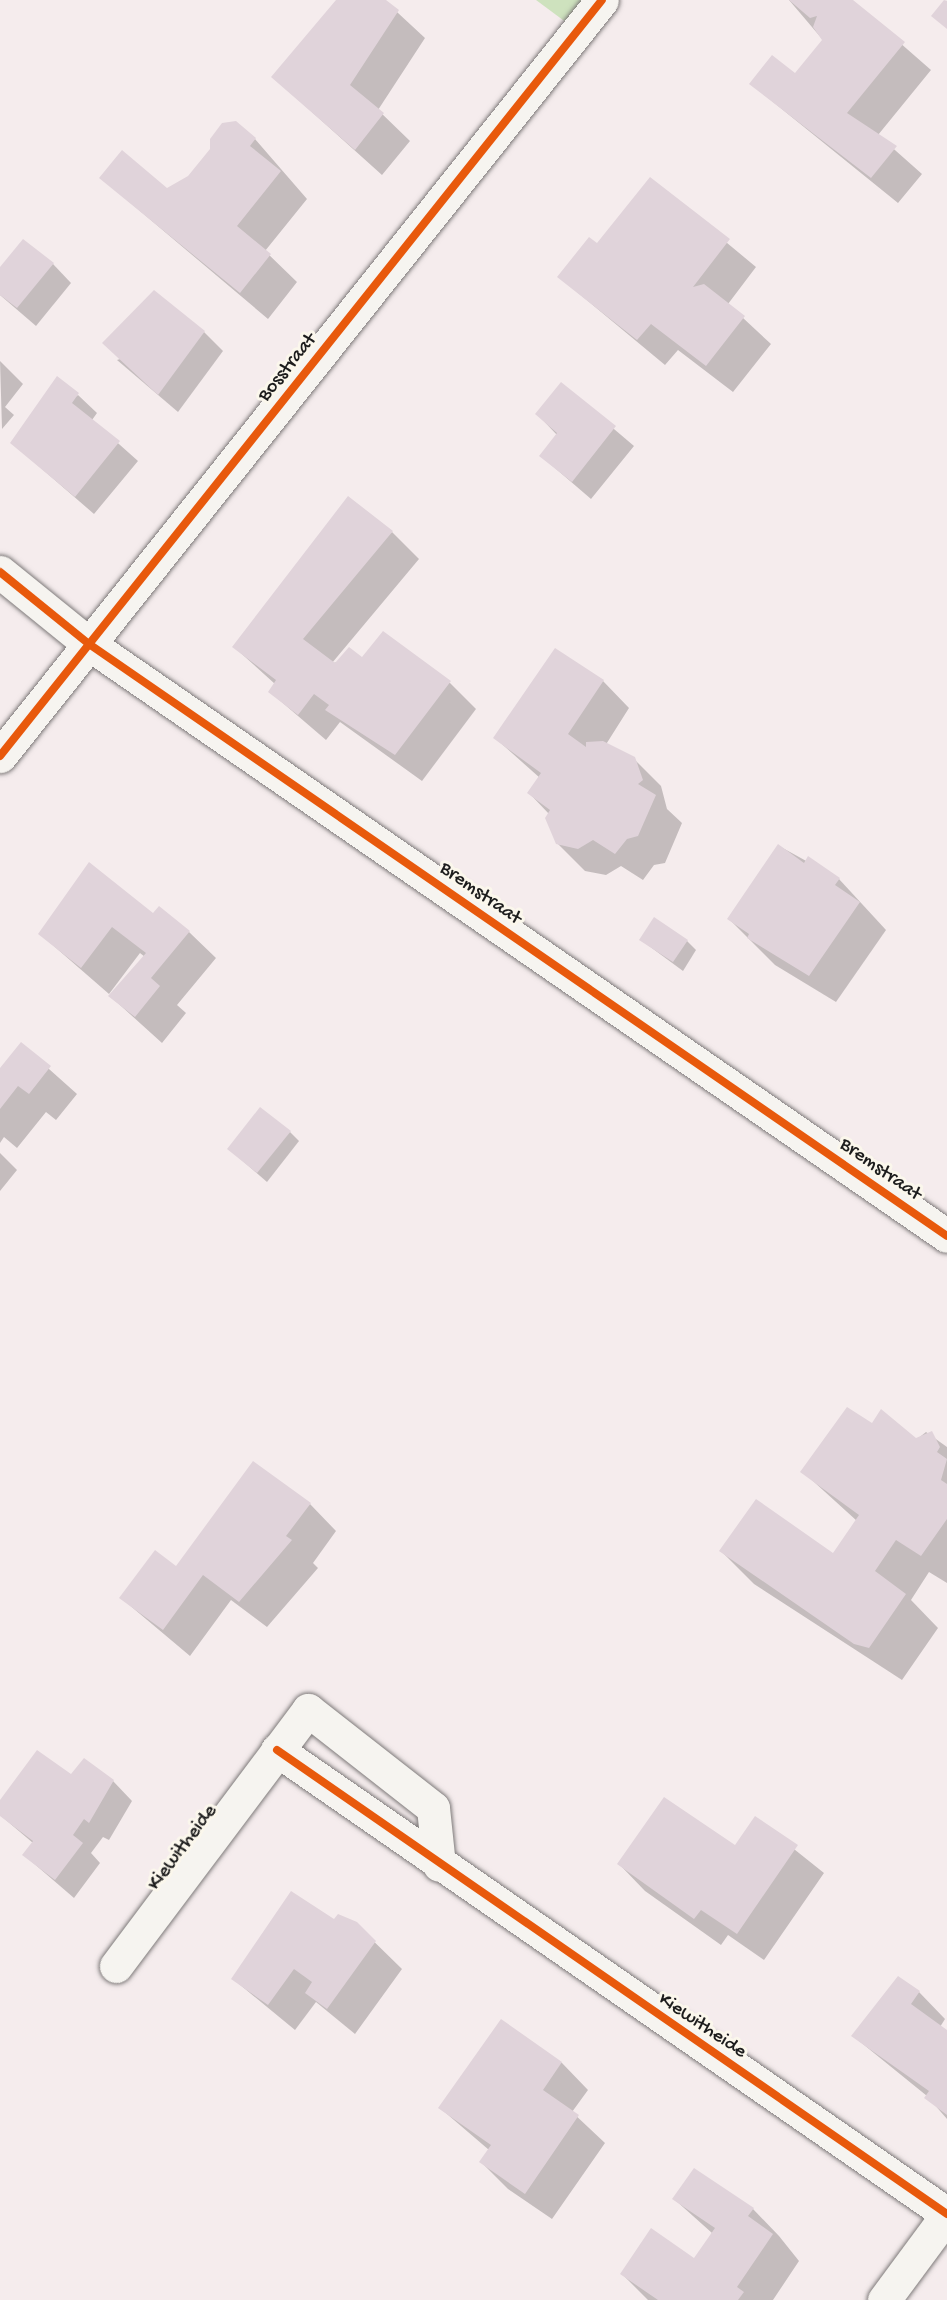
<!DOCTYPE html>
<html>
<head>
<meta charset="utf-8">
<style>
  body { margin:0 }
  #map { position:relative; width:947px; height:2300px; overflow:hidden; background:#f5eced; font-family:"Gochi Hand",sans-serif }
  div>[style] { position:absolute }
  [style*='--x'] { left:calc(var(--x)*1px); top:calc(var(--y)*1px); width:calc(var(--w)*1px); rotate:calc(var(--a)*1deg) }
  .green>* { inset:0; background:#cee2be }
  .shadow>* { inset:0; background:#0003 }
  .building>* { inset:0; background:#e0d3da }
  .roads { filter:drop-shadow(0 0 2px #7e7a7a) drop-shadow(0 0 2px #7e7a7a) }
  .minor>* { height:33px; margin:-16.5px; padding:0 16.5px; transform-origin:16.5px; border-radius:16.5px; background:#f6f4f0 }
  .cycleway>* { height:8px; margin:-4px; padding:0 4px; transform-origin:4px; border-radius:4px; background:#e8590c }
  span { translate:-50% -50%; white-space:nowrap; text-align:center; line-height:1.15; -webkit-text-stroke:6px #fbf7ec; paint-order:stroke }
  .street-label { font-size:20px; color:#1c1c1c }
</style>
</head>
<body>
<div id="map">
  <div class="green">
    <i style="clip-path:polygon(536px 0,587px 0,567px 23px)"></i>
  </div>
  <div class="shadow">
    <i style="clip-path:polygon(337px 0,384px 0,425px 38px,378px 110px,410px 141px,382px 175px,273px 77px)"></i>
    <i style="clip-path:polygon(789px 0,851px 0,931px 70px,878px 135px,922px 174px,898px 203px,751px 84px,796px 75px,823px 40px)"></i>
    <i style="clip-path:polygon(255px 139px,307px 199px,265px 251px,297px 282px,268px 319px,101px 178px,167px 190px)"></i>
    <i style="clip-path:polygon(650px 179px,756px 267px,728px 304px,771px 344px,733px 392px,678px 350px,665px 365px,559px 277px,597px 245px)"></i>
    <i style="clip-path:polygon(53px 264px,71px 283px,36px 326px,0 295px,0 269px)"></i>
    <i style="clip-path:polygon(204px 332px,223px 351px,178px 412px,117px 360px)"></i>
    <i style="clip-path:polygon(0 361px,23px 384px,5px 407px,14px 415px,2px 429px)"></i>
    <i style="clip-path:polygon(561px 384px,634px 446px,591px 499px,541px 456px,557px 435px,537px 414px)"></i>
    <i style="clip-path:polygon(78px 395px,97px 413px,92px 420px,138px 461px,94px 514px,12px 443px)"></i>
    <i style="clip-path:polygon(392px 532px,419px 559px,332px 663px,362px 659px,450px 683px,476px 709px,422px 781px,340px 722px,326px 740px,270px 692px,275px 684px,234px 647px)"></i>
    <i style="clip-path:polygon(603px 681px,629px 708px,605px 746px,634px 759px,661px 786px,667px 809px,682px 823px,665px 863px,654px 865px,643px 880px,621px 866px,606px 875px,585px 871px,558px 844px,549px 814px,529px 793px,540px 778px,495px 738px)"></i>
    <i style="clip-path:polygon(779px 846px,839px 879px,886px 930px,836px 1002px,775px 965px,729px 919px)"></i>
    <i style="clip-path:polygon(153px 915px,189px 932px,216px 958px,177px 1005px,186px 1013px,162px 1043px,110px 996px,145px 957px,140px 953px,109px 994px,40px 934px)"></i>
    <i style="clip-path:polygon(641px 940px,687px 941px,696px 950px,683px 971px)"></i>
    <i style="clip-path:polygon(21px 1044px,77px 1094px,56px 1120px,46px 1112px,17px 1148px,4px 1137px,0 1143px,0 1069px)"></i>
    <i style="clip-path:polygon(290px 1132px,299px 1141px,267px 1182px,229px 1149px)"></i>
    <i style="clip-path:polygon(0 1153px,17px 1170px,0 1191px)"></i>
    <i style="clip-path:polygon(872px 1425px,916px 1440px,926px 1432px,947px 1447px,947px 1583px,929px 1572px,911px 1600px,938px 1628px,902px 1680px,754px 1584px,721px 1551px,834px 1555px,857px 1521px,802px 1471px)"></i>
    <i style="clip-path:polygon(310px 1504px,336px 1531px,313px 1563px,318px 1568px,267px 1627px,231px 1600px,190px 1656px,121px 1598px)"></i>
    <i style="clip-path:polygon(71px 1776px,113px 1781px,132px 1801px,109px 1840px,103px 1837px,91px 1853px,100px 1863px,74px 1898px,24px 1855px,33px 1843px,0 1815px,0 1802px)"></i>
    <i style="clip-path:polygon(755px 1818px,824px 1873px,764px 1960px,728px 1935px,721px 1945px,645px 1891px,619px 1864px,735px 1847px)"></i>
    <i style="clip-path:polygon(334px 1921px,356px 1924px,402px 1969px,355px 2034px,316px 2002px,295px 2030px,233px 1979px)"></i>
    <i style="clip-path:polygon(919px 1992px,945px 2019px,940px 2027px,947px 2031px,947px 2119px,927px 2096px,853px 2036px)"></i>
    <i style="clip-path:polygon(501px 2021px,562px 2063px,588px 2090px,572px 2112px,605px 2143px,552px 2219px,508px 2189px,481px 2162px,489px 2150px,440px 2108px)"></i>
    <i style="clip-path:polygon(674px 2199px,753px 2209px,779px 2236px,799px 2261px,773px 2300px,648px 2300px,622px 2274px,694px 2261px,712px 2233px)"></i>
  </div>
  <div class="building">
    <i style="clip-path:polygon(336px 0,386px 0,399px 10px,350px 85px,384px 113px,355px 150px,271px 77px)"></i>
    <i style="clip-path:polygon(789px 0,853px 0,905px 42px,847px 113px,897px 146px,871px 178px,749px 84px,772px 55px,795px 73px,822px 40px,813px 27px,817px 16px,810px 18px)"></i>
    <i style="clip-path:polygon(944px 0,947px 1px,947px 29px,931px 16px)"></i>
    <i style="clip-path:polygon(236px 121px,256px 138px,250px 146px,281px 171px,237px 226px,271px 254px,240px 293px,99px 178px,122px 150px,167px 188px,188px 176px,210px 149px,210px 139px,222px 123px)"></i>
    <i style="clip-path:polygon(650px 177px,730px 239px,693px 287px,704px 284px,745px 316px,706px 366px,651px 324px,637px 340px,557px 277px,589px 237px,597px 243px)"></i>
    <i style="clip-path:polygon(23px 239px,54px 263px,17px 308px,0 295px,0 267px)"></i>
    <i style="clip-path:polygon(154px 290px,205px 331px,158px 395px,102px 343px)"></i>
    <i style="clip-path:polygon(57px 376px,79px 393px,72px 403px,120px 441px,75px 497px,10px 443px)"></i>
    <i style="clip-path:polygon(561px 382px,616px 426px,572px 482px,539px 456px,557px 433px,535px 414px)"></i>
    <i style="clip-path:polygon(348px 496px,393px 531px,303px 639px,335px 663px,349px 647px,362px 657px,383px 631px,451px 681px,395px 755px,325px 710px,329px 705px,314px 694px,298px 715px,268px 692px,276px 680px,232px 647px)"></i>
    <i style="clip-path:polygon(555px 648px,604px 680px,568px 734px,586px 747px,586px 742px,603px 741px,635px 757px,643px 780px,638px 784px,656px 795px,638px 836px,627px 839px,615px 854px,593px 840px,578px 849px,556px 844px,545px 818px,550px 810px,527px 793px,541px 773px,493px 738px)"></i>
    <i style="clip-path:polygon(778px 844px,804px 863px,808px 856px,840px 878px,835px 885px,860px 902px,809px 976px,747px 938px,749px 934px,727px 919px)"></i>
    <i style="clip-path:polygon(89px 862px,153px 913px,159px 906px,190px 931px,151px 978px,160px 986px,135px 1017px,108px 996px,146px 953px,112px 927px,81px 968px,38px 934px)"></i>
    <i style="clip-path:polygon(654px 917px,688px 940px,673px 962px,639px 940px)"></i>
    <i style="clip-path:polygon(21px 1042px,51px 1066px,29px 1094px,18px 1086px,0 1109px,0 1068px)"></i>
    <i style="clip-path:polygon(260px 1107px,291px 1131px,257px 1173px,227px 1149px)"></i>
    <i style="clip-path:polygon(847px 1407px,872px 1423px,881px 1409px,916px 1438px,932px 1431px,940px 1447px,937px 1452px,947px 1459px,941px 1480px,947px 1484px,947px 1519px,921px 1556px,896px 1540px,875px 1571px,906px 1594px,869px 1648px,854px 1644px,719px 1551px,756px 1499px,833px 1553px,859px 1515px,800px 1472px)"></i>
    <i style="clip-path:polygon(253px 1461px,311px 1503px,286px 1536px,292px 1540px,239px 1602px,203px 1575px,163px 1630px,119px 1598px,155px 1550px,176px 1566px)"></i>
    <i style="clip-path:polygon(37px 1750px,71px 1774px,84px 1758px,114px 1780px,89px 1823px,84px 1819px,73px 1835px,83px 1843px,55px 1880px,22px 1855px,33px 1841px,0 1816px,0 1800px)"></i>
    <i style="clip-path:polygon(664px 1797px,735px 1845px,755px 1816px,798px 1845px,737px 1934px,701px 1910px,694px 1919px,617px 1864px)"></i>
    <i style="clip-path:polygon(291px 1891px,334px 1919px,338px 1914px,357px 1922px,376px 1941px,327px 2009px,305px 1993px,312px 1982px,294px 1969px,268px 2005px,231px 1979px)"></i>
    <i style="clip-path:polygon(898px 1976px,920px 1991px,911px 2004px,947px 2030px,947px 2115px,924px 2098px,929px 2091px,851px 2036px)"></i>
    <i style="clip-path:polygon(501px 2019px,562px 2062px,543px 2090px,579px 2115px,525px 2194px,479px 2162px,491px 2145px,438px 2108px)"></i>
    <i style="clip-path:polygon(694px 2168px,754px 2208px,748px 2216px,773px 2234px,737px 2287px,744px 2292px,738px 2300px,658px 2300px,620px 2274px,651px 2228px,694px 2258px,715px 2228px,672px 2199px)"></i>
  </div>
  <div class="roads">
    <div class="minor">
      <i style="--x:0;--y:572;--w:114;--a:39"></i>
      <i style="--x:89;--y:644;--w:1042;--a:34.6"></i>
      <i style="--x:0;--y:756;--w:966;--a:-51.47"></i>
      <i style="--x:277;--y:1750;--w:815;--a:34.7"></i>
      <i style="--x:116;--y:1966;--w:320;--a:-53.1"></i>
      <i style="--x:308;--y:1710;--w:159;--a:38.1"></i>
      <i style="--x:433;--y:1808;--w:57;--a:84"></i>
      <i style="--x:884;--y:2300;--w:106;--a:-53.5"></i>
    </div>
  </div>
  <div class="cycleway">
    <i style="--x:0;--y:572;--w:114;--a:39"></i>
    <i style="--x:89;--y:644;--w:1042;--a:34.6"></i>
    <i style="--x:0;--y:756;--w:966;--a:-51.47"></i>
    <i style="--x:277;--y:1750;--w:815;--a:34.7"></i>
  </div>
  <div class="street-label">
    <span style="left:288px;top:368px;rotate:-51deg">Bosstraat</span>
    <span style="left:480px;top:894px;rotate:35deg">Bremstraat</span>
    <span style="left:880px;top:1170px;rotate:35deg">Bremstraat</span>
    <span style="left:183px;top:1848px;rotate:-53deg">Kiewitheide</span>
    <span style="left:702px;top:2026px;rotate:34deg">Kiewitheide</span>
  </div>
</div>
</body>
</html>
